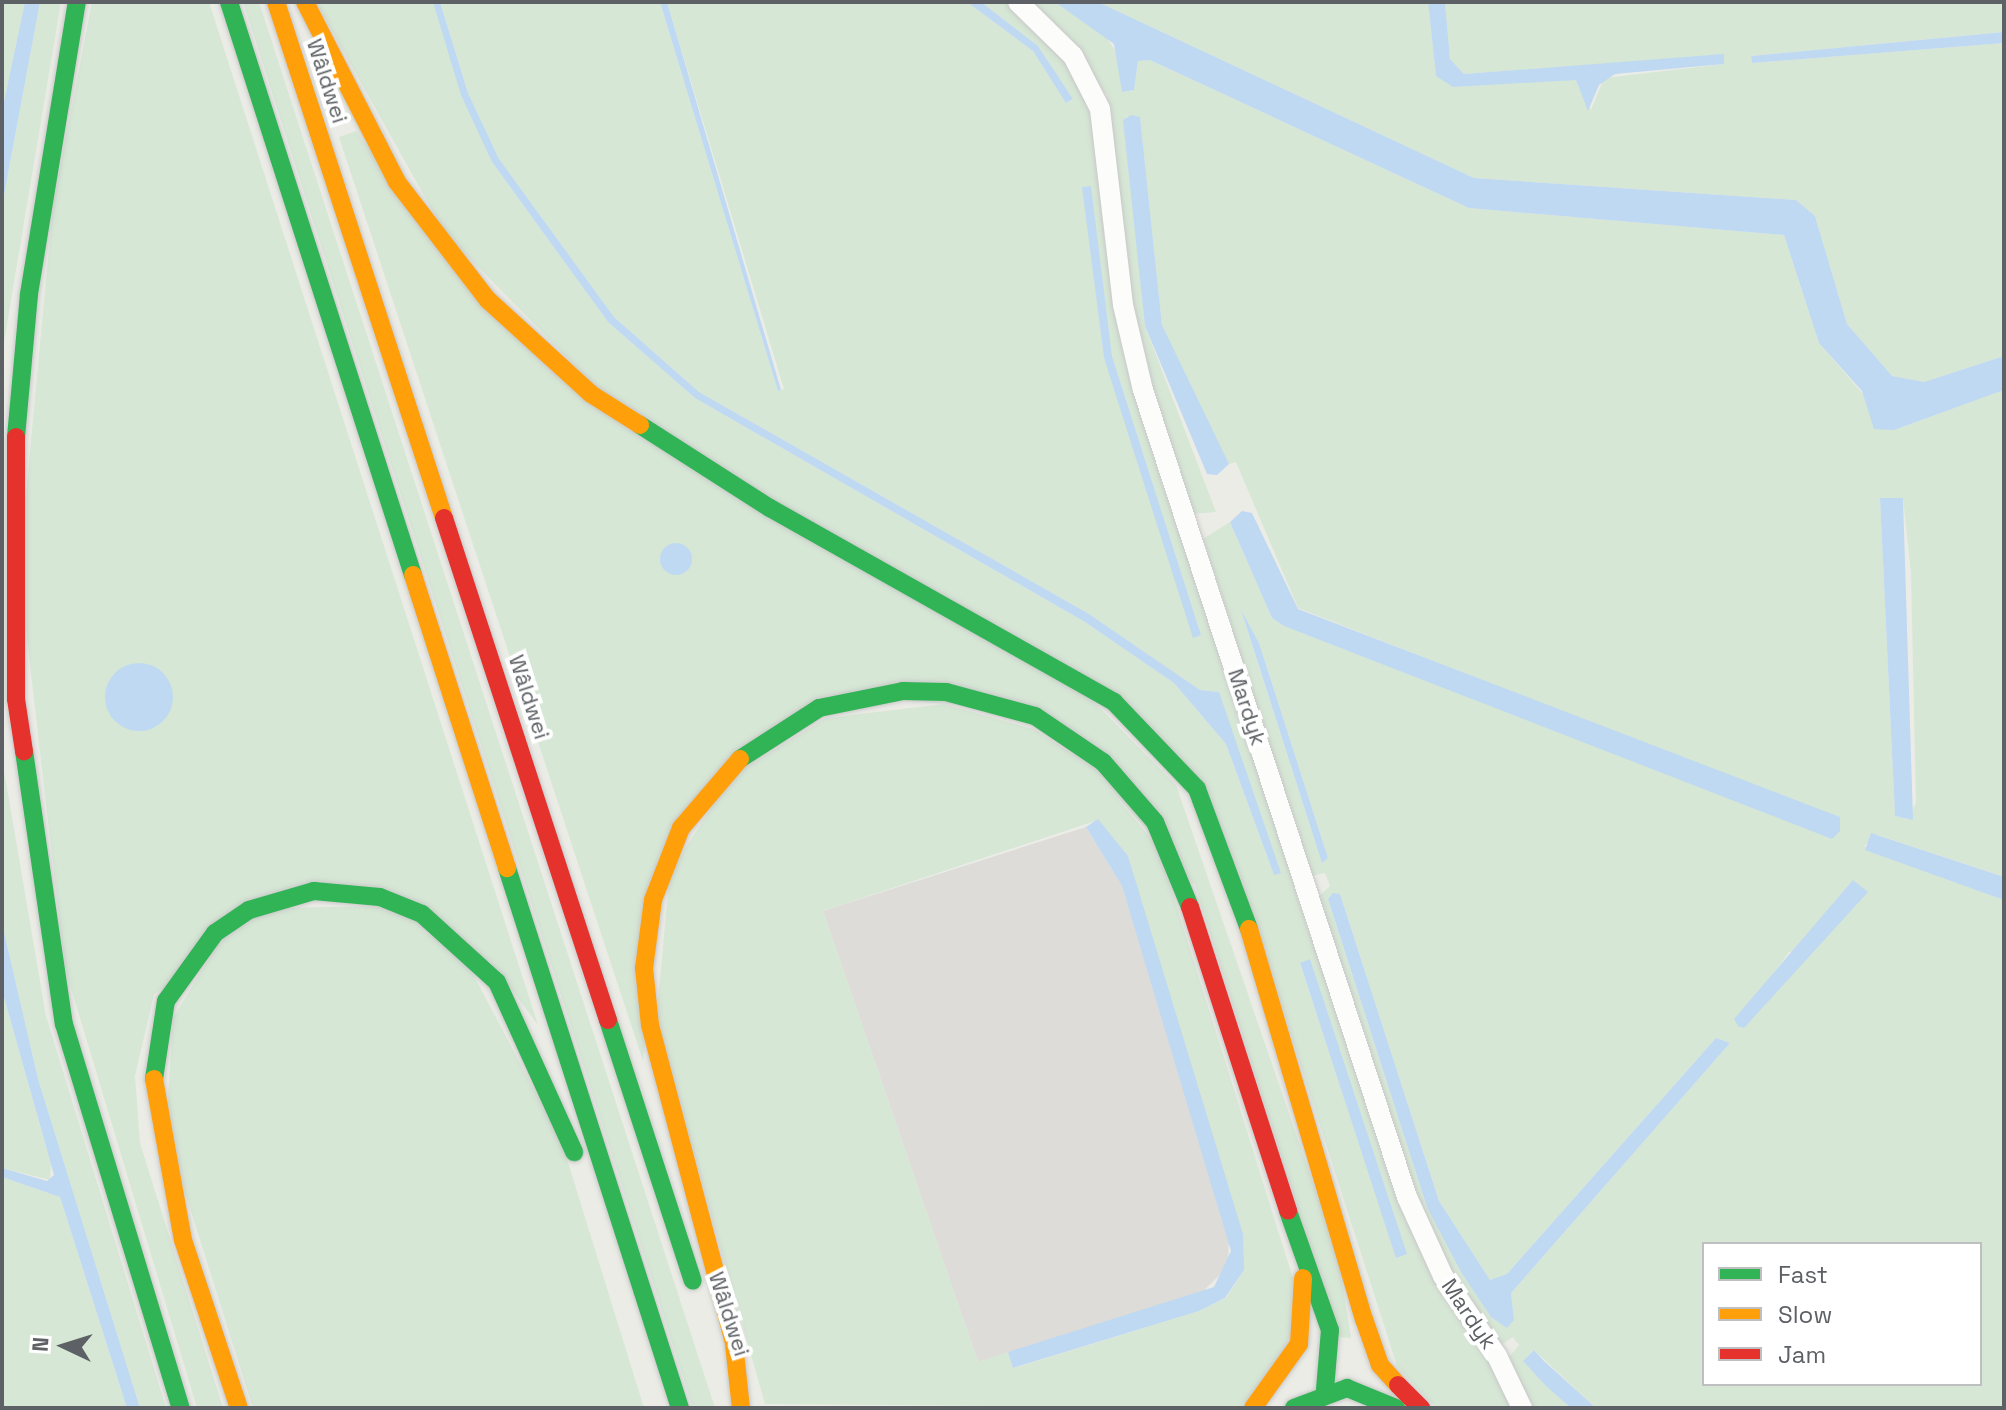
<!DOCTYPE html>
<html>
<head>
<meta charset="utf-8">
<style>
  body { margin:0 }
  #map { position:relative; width:2006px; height:1410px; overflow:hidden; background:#ecece7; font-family:"Space Grotesk",sans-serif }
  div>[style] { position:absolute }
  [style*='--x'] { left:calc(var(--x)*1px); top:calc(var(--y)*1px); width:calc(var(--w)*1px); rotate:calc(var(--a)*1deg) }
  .industrial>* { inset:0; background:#dddcd8 }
  .green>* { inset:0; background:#d6e7d5 }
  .water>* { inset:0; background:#bfd9f2 }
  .round { border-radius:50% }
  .roads { filter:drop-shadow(0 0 2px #c8c8c8) drop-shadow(0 0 2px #c8c8c8) }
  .street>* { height:20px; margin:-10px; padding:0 10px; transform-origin:10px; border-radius:10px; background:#fcfcfb }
  .fast>* { height:18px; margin:-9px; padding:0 9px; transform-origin:9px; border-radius:9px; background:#30b455 }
  .slow>* { height:18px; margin:-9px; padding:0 9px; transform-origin:9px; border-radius:9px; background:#ff9f0a }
  .jam>* { height:18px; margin:-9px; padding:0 9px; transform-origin:9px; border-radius:9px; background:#e5322d }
  span { translate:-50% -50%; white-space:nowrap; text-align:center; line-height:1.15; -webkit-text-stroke:8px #fff; paint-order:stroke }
  .street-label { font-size:22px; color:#5d6064 }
  .frame { position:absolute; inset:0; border:4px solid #5d6064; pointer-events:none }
  .legend { position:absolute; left:1702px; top:1242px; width:280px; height:144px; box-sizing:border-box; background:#fff; border:2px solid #bebfc1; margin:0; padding:10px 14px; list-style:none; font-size:24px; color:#5d6064 }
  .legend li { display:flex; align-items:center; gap:16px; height:40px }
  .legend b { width:40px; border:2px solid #bebfc1 }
  .north { position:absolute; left:24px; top:1306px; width:80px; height:80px; -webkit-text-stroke:6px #fff; paint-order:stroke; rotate:274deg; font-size:22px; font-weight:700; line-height:32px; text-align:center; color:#5d6064 }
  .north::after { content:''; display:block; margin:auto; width:28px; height:36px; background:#5d6064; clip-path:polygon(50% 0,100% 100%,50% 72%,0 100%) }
</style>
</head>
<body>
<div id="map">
  <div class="industrial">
    <i style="clip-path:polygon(1086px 827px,1122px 886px,1229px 1235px,1228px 1267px,1197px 1297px,978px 1362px,823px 911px)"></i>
  </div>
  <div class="green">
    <i style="clip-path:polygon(2px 2px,25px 2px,2px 111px)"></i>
    <i style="clip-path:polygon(40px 2px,61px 2px,2px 354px,2px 206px)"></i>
    <i style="clip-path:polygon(evenodd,92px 2px,209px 2px,538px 1025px,491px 962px,320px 881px,154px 994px,135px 1076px,140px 1143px,223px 1408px,197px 1408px,65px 968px,19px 570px,53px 205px,92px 2px,171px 684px,171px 708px,157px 726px,135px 731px,171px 684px)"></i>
    <i style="clip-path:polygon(243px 2px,259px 2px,715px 1408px,693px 1408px)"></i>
    <i style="clip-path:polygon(evenodd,316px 2px,433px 2px,492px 162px,608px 322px,695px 398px,1085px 622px,1174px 683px,1226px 744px,1274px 875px,1219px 692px,1200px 690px,1089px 614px,699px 392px,614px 317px,499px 159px,468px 93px,440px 2px,660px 2px,778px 391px,784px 389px,667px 2px,967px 2px,1033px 51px,1067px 103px,1073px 99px,1038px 46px,981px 2px,1008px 2px,1054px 40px,1093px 112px,1117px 305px,1401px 1199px,1514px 1408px,1436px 1408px,1397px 1366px,1240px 875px,1180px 756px,596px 387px,445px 233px,316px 2px,1090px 186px,1112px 356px,1201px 635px,1104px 358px,1083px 187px,1090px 186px,316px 2px,1310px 960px,1397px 1257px,1300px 964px,1310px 960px)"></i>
    <i style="clip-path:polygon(evenodd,1027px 2px,1055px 2px,1106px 37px,1117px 53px,1122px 92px,1134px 90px,1138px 61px,1150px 60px,1469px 208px,1784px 235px,1819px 343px,1894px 430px,2004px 390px,2004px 877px,1878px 835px,1864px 846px,2004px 900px,2004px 1408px,1596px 1408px,1534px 1350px,1523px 1361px,1571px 1408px,1529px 1408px,1509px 1357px,1519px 1345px,1513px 1337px,1501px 1345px,1433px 1247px,1315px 900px,1330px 886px,1325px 873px,1311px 876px,1203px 539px,1230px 522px,1272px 618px,1284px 626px,1836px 837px,1528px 698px,1298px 608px,1236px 462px,1229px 464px,1199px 408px,1162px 325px,1140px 118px,1127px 116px,1145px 326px,1216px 512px,1190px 514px,1135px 337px,1107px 95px,1027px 2px,1880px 498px,1903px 498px,1911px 573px,1916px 803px,1908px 819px,1895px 816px,1880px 498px,1027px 2px,1241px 611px,1259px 643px,1328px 858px,1322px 863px,1241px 611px,1027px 2px,1340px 894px,1439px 1201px,1490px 1280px,1507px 1274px,1716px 1038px,1730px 1043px,1511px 1293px,1514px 1320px,1491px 1317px,1427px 1207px,1328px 899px,1340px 894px,1027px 2px,1821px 943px,1800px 965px,1736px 1024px,1789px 952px,1821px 943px,1027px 2px,1704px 1244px,1980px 1244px,1980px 1384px,1704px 1384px,1704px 1244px)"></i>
    <i style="clip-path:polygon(1098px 2px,1428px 2px,1436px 75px,1576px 80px,1591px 110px,1604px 78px,1724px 64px,1724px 55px,1464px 74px,1450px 59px,1445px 2px,2004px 2px,2004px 32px,1751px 56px,1752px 63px,2004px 43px,2004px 356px,1924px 382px,1892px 376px,1847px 324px,1815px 216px,1796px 200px,1474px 178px)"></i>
    <i style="clip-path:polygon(356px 131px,507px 328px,1093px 701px,1176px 785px,1338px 1256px,1351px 1338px,1338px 1337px,1195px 885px,1042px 711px,829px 695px,670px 830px,643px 1061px,339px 137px)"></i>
    <i style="clip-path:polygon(evenodd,944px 704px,1033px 729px,1091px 766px,1158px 847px,1296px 1288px,1291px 1344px,1240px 1408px,765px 1404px,656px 1021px,670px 872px,732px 776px,826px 718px,944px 704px,1098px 820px,1128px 856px,1244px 1270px,1226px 1298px,1199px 1311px,1014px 1368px,1008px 1352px,978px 1362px,823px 911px,1098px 820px)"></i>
    <i style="clip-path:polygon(2px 759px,46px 1016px,166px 1408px,140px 1408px,38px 1079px,2px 923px)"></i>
    <i style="clip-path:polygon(384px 906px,464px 957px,562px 1143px,644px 1408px,253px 1408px,166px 1132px,173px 1018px,215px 949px,279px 908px)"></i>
    <i style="clip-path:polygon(2px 990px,51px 1165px,50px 1180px,2px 1168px)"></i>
    <i style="clip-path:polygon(2px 1177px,60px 1197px,127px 1408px,2px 1408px)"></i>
  </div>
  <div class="water">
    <i style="clip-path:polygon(25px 2px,40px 2px,2px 206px,2px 111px)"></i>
    <i style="clip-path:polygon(433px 2px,440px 2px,468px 93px,499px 159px,614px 317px,699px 392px,1089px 614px,1200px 690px,1219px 692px,1281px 873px,1274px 875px,1226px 744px,1174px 683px,1085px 622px,695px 398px,608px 322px,492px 162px,461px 95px)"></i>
    <i style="clip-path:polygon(660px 2px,667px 2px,781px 390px,778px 391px)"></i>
    <i style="clip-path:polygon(967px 2px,981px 2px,1038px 46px,1073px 99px,1066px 103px,1033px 51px)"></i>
    <i style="clip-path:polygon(1055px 2px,1098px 2px,1474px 178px,1796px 200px,1815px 216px,1847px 324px,1892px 376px,1924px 382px,2004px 356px,2004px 390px,1894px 430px,1874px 429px,1862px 391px,1819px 343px,1784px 235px,1469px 208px,1150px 60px,1138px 61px,1134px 90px,1122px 92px,1114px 44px)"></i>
    <i style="clip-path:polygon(1428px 2px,1445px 2px,1450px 59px,1464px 74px,1724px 54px,1724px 64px,1615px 74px,1599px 85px,1588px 111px,1576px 80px,1453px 87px,1436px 76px)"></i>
    <i style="clip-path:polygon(2004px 32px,2004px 43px,1752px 63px,1751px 56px)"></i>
    <i style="clip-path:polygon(1131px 115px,1140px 117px,1162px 325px,1229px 464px,1217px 475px,1207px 474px,1145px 326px,1123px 120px)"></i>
    <i style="clip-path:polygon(1091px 186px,1112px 356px,1201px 635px,1193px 638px,1104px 358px,1082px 187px)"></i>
    <i style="clip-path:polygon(1880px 498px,1903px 498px,1913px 820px,1895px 816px)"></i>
    <i style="clip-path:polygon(1252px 513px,1298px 609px,1840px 817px,1840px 831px,1832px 839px,1284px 626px,1272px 618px,1230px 522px,1242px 511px)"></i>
    <i class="round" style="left:660px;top:543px;width:32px;height:32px"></i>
    <i style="clip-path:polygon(1241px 610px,1259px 643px,1328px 858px,1322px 863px)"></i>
    <i class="round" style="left:105px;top:663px;width:68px;height:68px"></i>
    <i style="clip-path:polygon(1098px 819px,1128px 856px,1243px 1234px,1244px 1270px,1225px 1298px,1199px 1311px,1013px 1368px,1008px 1352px,1214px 1287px,1231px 1251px,1122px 886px,1086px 827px)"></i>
    <i style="clip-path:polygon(1871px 833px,2004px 877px,2004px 900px,1865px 850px)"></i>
    <i style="clip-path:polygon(1853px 880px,1868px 892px,1744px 1028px,1738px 1026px,1734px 1019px)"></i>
    <i style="clip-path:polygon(1333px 893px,1340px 894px,1439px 1201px,1490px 1280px,1507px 1274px,1716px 1038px,1730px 1043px,1511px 1293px,1514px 1320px,1507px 1328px,1491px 1317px,1461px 1272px,1427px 1207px,1328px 899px)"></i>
    <i style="clip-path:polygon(2px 923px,38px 1079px,140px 1408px,127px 1408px,60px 1197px,2px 1177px,2px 1168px,47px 1181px,54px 1175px,2px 990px)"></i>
    <i style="clip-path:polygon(1310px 959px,1407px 1254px,1396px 1258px,1300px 963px)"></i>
    <i style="clip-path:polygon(1534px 1350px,1544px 1361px,1596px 1408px,1571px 1408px,1545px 1385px,1523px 1361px)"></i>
  </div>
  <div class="roads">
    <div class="street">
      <i style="--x:1018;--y:2;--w:77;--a:44.5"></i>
      <i style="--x:1073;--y:56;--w:59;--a:63"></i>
      <i style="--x:1100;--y:109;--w:197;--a:83.3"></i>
      <i style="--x:1123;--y:305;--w:87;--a:76.8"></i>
      <i style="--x:1143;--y:390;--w:849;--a:71.89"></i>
      <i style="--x:1407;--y:1197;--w:87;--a:65.5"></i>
      <i style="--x:1443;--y:1276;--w:97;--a:56"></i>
      <i style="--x:1497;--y:1356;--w:58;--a:64.3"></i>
    </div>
    <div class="fast">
      <i style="--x:229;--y:2;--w:602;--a:72.2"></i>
      <i style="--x:640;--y:425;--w:154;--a:32.6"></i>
      <i style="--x:770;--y:508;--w:395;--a:29.4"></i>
      <i style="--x:1114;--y:702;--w:120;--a:46.3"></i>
      <i style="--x:1197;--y:789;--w:149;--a:69.6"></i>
      <i style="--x:16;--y:437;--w:144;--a:-84.8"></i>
      <i style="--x:29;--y:294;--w:296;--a:-80.7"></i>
      <i style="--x:24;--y:751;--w:276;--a:81.7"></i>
      <i style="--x:64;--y:1024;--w:401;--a:73.1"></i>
      <i style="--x:740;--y:759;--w:94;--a:-32.8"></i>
      <i style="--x:819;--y:708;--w:86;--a:-11.4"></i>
      <i style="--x:903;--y:691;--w:43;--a:1.3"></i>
      <i style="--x:946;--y:692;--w:92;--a:15.1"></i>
      <i style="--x:1035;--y:716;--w:82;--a:34.1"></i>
      <i style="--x:1103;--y:762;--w:79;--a:49.1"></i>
      <i style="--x:1155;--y:822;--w:92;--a:67.6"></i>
      <i style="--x:507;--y:868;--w:567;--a:72.24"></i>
      <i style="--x:608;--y:1020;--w:274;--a:72"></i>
      <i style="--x:154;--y:1079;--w:79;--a:-81.3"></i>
      <i style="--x:166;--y:1001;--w:84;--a:-54.2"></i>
      <i style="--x:215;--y:933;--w:41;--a:-34.1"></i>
      <i style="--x:249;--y:910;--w:68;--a:-16.3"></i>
      <i style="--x:314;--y:891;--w:66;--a:5.2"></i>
      <i style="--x:380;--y:897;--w:45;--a:22"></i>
      <i style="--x:422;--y:914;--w:101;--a:42.2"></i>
      <i style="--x:497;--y:982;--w:187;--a:65.6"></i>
      <i style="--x:1288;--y:1211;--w:126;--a:70.6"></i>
      <i style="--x:1330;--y:1330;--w:60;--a:94.8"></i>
      <i style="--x:1294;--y:1408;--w:57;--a:-20.7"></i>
      <i style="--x:1347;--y:1388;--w:53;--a:22.2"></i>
    </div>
    <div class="slow">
      <i style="--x:276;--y:2;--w:543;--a:71.97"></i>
      <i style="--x:305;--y:2;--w:202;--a:62.9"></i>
      <i style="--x:397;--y:182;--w:149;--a:52.4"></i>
      <i style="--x:488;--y:300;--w:139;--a:42.4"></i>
      <i style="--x:591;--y:394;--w:58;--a:32.3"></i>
      <i style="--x:413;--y:575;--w:308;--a:72.2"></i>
      <i style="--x:740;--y:759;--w:91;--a:130.5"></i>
      <i style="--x:681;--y:828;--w:77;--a:111.3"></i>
      <i style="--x:653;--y:900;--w:69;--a:97.5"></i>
      <i style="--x:644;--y:968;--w:57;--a:84"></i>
      <i style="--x:650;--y:1025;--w:330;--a:75.2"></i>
      <i style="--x:734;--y:1344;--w:64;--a:83.8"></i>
      <i style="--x:1249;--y:929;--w:407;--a:73.6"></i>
      <i style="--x:1364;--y:1319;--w:49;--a:70.8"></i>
      <i style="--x:1380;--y:1365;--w:27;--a:48"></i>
      <i style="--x:154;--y:1079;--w:164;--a:79.8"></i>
      <i style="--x:183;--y:1240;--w:177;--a:71.6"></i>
      <i style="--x:1253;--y:1408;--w:79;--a:-54.3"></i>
      <i style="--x:1299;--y:1344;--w:66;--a:-86.5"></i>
    </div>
    <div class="jam">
      <i style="--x:16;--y:437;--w:262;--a:90"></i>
      <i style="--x:16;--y:699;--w:53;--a:81.3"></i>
      <i style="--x:444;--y:518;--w:528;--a:71.91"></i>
      <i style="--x:1190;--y:907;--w:319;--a:72.1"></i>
      <i style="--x:1398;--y:1385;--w:33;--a:45"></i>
    </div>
  </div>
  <div class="street-label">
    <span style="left:327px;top:81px;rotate:72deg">Wâldwei</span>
    <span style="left:529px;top:697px;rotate:72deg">Wâldwei</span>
    <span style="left:1247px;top:707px;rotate:72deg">Mardyk</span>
    <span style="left:729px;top:1314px;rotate:72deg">Wâldwei</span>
    <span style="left:1469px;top:1314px;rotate:56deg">Mardyk</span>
  </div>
  <div class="frame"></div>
  <ul class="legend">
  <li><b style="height:10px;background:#30b455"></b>Fast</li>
  <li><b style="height:10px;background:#ff9f0a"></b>Slow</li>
  <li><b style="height:10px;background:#e5322d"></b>Jam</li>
  </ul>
  <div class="north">N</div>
</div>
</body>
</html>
